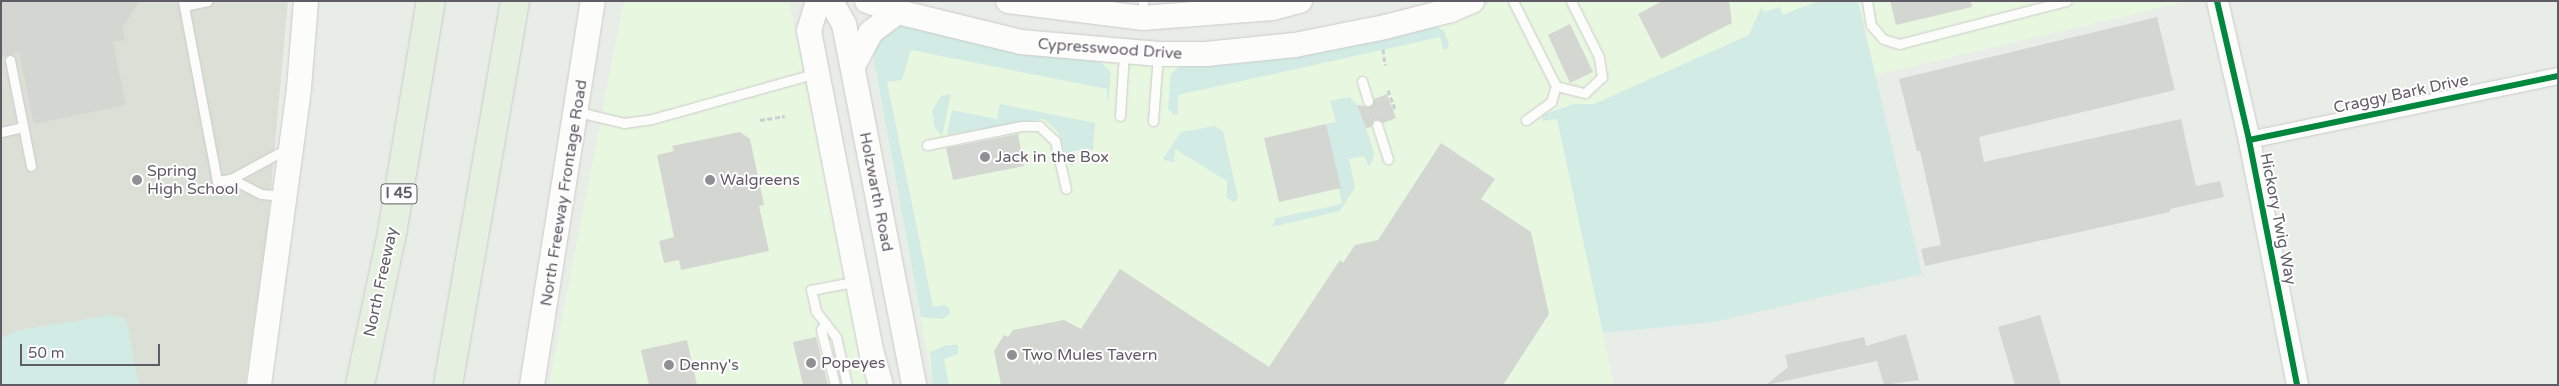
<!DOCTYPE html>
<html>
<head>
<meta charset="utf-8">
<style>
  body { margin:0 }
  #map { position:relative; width:2559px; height:386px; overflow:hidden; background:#e9ede7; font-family:"Varela Round",sans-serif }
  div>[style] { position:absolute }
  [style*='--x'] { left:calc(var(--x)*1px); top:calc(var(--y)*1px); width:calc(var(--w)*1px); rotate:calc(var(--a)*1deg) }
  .commercial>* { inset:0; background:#e8f7e0 }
  .education>* { inset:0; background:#dbe0d7 }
  .green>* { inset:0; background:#d2ebe5 }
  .building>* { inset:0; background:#d4d6d2 }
  .path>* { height:3px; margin-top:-1.5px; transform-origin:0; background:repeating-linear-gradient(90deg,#cacfd1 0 5px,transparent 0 7.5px) }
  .roads { filter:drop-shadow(0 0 1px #cbcbca) drop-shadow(0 0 1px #cbcbca) }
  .service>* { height:9px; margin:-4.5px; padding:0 4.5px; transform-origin:4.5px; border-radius:4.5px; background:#fcfcfb }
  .minor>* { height:16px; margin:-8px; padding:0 8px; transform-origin:8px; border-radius:8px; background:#fcfcfb }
  .tertiary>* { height:21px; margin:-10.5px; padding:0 10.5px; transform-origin:10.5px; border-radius:10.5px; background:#fcfcfb }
  .secondary>* { height:24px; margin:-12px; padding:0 12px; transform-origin:12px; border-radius:12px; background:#fcfcfb }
  .motorway>* { height:28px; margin:-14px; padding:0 14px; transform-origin:14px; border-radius:14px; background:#e6f0e1 }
  .cycleway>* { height:6px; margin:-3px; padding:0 3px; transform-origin:3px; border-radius:3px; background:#00873e }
  .dots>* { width:14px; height:14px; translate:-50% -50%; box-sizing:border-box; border:2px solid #fff; border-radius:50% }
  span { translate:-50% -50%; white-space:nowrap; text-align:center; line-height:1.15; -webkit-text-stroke:4px #fff; paint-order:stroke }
  .shield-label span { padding:1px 4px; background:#fff; border:1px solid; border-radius:4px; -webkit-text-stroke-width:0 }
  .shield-label { font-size:15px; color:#605c66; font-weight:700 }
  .street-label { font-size:16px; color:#605c66 }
  .poi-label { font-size:16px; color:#605c66 }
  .left { translate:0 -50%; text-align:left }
  .frame { position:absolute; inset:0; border:2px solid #605c66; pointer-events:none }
  .scale { position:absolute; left:20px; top:344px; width:140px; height:22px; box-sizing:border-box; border:2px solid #605c66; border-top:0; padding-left:6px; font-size:15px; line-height:18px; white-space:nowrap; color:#605c66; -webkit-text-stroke:4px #fff; paint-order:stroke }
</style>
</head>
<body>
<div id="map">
  <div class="commercial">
    <i style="clip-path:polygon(624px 1px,789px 1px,855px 324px,871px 385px,549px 385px)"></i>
    <i style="clip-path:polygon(1497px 1px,2189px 1px,1871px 76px,1590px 271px,1614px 385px,933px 385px,875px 69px,875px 44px,1016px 51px,1101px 62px,1182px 64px,1383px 38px)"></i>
  </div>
  <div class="education">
    <i style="clip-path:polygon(1px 1px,288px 1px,267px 233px,245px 385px,1px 385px)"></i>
  </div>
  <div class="green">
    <i style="clip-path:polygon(1819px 1px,1858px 1px,1922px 274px,1714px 322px,1603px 333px,1557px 119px,1543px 121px,1542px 115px,1574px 104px,1594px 104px,1749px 35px,1762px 6px,1763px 12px,1780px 7px,1782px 15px)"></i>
    <i style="clip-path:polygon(904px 25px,1016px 51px,1101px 62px,1111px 72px,1108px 105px,1107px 89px,911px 50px,902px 80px,887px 82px,933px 307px,944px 305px,950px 309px,950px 314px,943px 319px,921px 317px,873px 55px,875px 44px,890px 26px)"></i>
    <i style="clip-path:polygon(1433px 25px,1444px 31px,1449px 44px,1447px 49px,1444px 50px,1440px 37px,1178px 95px,1178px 114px,1174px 115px,1168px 109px,1171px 74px,1182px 64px)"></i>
    <i style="clip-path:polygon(951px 94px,942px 136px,935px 128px,932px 111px,941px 96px)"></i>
    <i style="clip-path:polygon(1350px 97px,1357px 105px,1366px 128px,1374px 153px,1372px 161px,1369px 167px,1364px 156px,1349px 159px,1355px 187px,1340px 211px,1272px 227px,1276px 218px,1342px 204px,1326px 124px,1336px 122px,1330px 101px)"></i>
    <i style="clip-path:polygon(1000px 104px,1095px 123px,1093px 150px,1072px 151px,1073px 166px,1068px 164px,1059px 133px,1044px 119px,947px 135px,952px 110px,997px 119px)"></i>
    <i style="clip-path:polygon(1215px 126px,1223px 131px,1238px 198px,1234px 202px,1227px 198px,1227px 181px,1175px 149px,1174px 163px,1163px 159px,1181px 132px)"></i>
    <i style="clip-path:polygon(112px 315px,126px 319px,139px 385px,1px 385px,1px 338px,20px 330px)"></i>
    <i style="clip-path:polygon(947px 345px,958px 345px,958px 354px,944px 359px,949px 385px,933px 385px,930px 352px)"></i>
  </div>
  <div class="building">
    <i style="clip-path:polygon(1px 1px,140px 1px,123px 27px,125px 40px,113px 42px,126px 105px,34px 124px,19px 53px,1px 57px)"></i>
    <i style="clip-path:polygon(1662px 1px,1729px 1px,1732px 23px,1661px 59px,1638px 14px)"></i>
    <i style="clip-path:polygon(1890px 1px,1971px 1px,1972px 7px,1896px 25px)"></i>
    <i style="clip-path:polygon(2157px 17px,2175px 90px,1979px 137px,1984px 162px,2181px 119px,2196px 186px,2220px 181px,2224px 197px,2170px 209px,2170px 212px,1925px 266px,1921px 249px,1941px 245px,1920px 151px,1917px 151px,1899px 79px)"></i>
    <i style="clip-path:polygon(1570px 24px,1593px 72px,1570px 83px,1548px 35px)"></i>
    <i style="clip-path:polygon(1387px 94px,1396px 118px,1383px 123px,1375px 119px,1371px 127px,1366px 128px,1357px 105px,1370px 107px,1374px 99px)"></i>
    <i style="clip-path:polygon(1326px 124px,1341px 188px,1279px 202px,1264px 138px)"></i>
    <i style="clip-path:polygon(740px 132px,750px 139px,764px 205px,759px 206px,769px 251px,681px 270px,679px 260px,664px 263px,659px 241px,674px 237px,657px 155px,674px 151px,672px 146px)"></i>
    <i style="clip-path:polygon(1018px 134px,1024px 166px,953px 180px,946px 148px)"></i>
    <i style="clip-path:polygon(1441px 143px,1495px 179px,1481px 199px,1531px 232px,1549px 314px,1503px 385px,1001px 385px,994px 351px,1004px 335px,1008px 337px,1013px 330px,1064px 320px,1081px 329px,1120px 269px,1269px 367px,1340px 260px,1343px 263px,1355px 245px,1378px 240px)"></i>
    <i style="clip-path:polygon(2040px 315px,2061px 385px,2015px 385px,1998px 327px)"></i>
    <i style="clip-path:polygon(1906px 334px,1919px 380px,1884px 385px,1877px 361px,1766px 385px,1788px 367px,1785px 355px,1864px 337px,1866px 346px)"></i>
    <i style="clip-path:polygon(816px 337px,828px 385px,803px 385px,793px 342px)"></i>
    <i style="clip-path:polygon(687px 340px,697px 385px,649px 385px,641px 350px)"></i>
  </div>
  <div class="path">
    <i style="--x:1383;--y:49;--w:16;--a:83"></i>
    <i style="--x:1388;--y:90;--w:20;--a:70"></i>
    <i style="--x:760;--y:120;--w:25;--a:-9"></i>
  </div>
  <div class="roads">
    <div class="service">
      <i style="--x:183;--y:1;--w:183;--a:79.3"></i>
      <i style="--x:217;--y:181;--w:14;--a:-8"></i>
      <i style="--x:1513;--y:1;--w:95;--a:63.2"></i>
      <i style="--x:1556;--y:86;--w:30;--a:14"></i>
      <i style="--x:1585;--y:93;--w:23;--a:-43"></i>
      <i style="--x:1602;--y:77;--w:20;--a:-99"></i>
      <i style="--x:1599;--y:57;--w:63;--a:-116.6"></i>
      <i style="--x:1867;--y:1;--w:24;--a:81"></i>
      <i style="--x:1871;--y:25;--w:18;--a:49"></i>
      <i style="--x:1883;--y:39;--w:17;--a:17"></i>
      <i style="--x:1899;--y:44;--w:173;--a:-14.4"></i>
      <i style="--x:184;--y:6;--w:24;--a:-12"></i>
      <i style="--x:1142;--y:17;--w:16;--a:-86"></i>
      <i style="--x:10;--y:60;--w:108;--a:78.8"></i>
      <i style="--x:1362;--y:81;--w:21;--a:73"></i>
      <i style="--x:578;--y:112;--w:47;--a:13.4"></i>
      <i style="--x:624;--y:123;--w:28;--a:-8"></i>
      <i style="--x:652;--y:119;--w:171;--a:-15.6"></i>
      <i style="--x:1120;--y:116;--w:63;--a:-86.4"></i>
      <i style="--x:1526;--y:120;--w:31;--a:-36"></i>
      <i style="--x:1551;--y:102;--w:17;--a:-73"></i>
      <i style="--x:1153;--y:121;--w:67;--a:-85.7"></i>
      <i style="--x:1377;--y:125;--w:36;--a:72"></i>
      <i style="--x:1;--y:132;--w:23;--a:-13"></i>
      <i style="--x:927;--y:145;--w:96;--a:-11.4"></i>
      <i style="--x:1021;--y:126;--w:18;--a:0"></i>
      <i style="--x:1039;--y:126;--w:22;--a:43"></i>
      <i style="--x:1055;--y:141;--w:49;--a:77.1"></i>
      <i style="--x:284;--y:196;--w:23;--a:-175"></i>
      <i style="--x:261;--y:194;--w:34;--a:-153"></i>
      <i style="--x:231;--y:179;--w:65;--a:-28.5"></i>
      <i style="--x:825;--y:323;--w:8;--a:120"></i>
      <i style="--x:821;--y:330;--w:57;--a:75.7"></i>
      <i style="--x:847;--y:385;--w:49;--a:-102.9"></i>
      <i style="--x:836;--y:337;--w:33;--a:-128"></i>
      <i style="--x:816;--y:311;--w:22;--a:-103"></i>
      <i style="--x:811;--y:290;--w:48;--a:-10.8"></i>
    </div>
    <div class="minor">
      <i style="--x:2249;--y:140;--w:316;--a:-11.7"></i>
    </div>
    <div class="tertiary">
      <i style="--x:2217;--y:1;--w:143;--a:77"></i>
      <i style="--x:2249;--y:140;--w:250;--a:78.9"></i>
    </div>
    <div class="secondary">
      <i style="--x:818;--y:1;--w:31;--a:107"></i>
      <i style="--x:809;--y:31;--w:329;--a:79"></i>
      <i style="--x:872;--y:354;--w:32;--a:74"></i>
      <i style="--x:831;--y:1;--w:26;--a:61"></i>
      <i style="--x:844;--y:24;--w:368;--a:79"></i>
      <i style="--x:867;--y:1;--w:37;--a:19"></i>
      <i style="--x:902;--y:13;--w:122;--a:13.7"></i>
      <i style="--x:1021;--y:42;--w:138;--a:5"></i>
      <i style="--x:1158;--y:54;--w:48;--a:0"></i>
      <i style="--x:1206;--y:54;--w:89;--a:-5.8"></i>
      <i style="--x:1295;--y:45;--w:92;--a:-11.3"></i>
      <i style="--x:1385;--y:27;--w:68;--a:-14.4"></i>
      <i style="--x:1451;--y:10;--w:23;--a:-23"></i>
      <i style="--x:1008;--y:1;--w:135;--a:7.2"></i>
      <i style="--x:1142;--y:18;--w:131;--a:-4.4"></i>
      <i style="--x:1273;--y:8;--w:28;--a:-15"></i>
      <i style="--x:853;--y:66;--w:38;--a:-62"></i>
      <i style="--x:871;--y:32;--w:34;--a:-37"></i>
      <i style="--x:259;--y:385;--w:300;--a:-82.3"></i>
      <i style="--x:299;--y:88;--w:87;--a:-85.4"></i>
      <i style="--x:532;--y:385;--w:389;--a:-81"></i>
    </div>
    <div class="motorway">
      <i style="--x:360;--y:385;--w:155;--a:-78.1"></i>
      <i style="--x:392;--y:233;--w:235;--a:-80.5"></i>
      <i style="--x:448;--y:385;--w:390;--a:-80.1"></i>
    </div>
  </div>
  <div class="cycleway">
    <i style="--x:2217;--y:1;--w:143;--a:77"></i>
    <i style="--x:2249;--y:140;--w:250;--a:78.9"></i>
    <i style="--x:2249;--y:140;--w:316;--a:-11.7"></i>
  </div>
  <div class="dots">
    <i style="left:985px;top:157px;background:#908f93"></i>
    <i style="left:137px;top:180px;background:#908f93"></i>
    <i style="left:710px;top:180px;background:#908f93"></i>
    <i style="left:1012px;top:355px;background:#908f93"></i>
    <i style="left:811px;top:363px;background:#908f93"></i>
    <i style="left:669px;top:365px;background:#908f93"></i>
  </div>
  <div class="shield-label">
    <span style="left:399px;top:194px">I 45</span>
  </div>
  <div class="street-label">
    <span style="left:1110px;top:49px;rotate:4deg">Cypresswood Drive</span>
    <span style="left:2401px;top:94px;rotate:-12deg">Craggy Bark Drive</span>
    <span style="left:876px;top:192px;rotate:79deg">Holzwarth Road</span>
    <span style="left:564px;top:193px;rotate:-81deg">North Freeway Frontage Road</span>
    <span style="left:2278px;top:219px;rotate:79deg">Hickory Twig Way</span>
    <span style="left:381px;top:282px;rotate:-78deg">North Freeway</span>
  </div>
  <div class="poi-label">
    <span class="left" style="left:995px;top:157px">Jack in the Box</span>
    <span class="left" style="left:147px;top:180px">Spring<br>High School</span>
    <span class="left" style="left:720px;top:180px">Walgreens</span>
    <span class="left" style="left:1022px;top:355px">Two Mules Tavern</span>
    <span class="left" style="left:821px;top:363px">Popeyes</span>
    <span class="left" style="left:679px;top:365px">Denny's</span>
  </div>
  <div class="frame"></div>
  <div class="scale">50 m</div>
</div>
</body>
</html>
